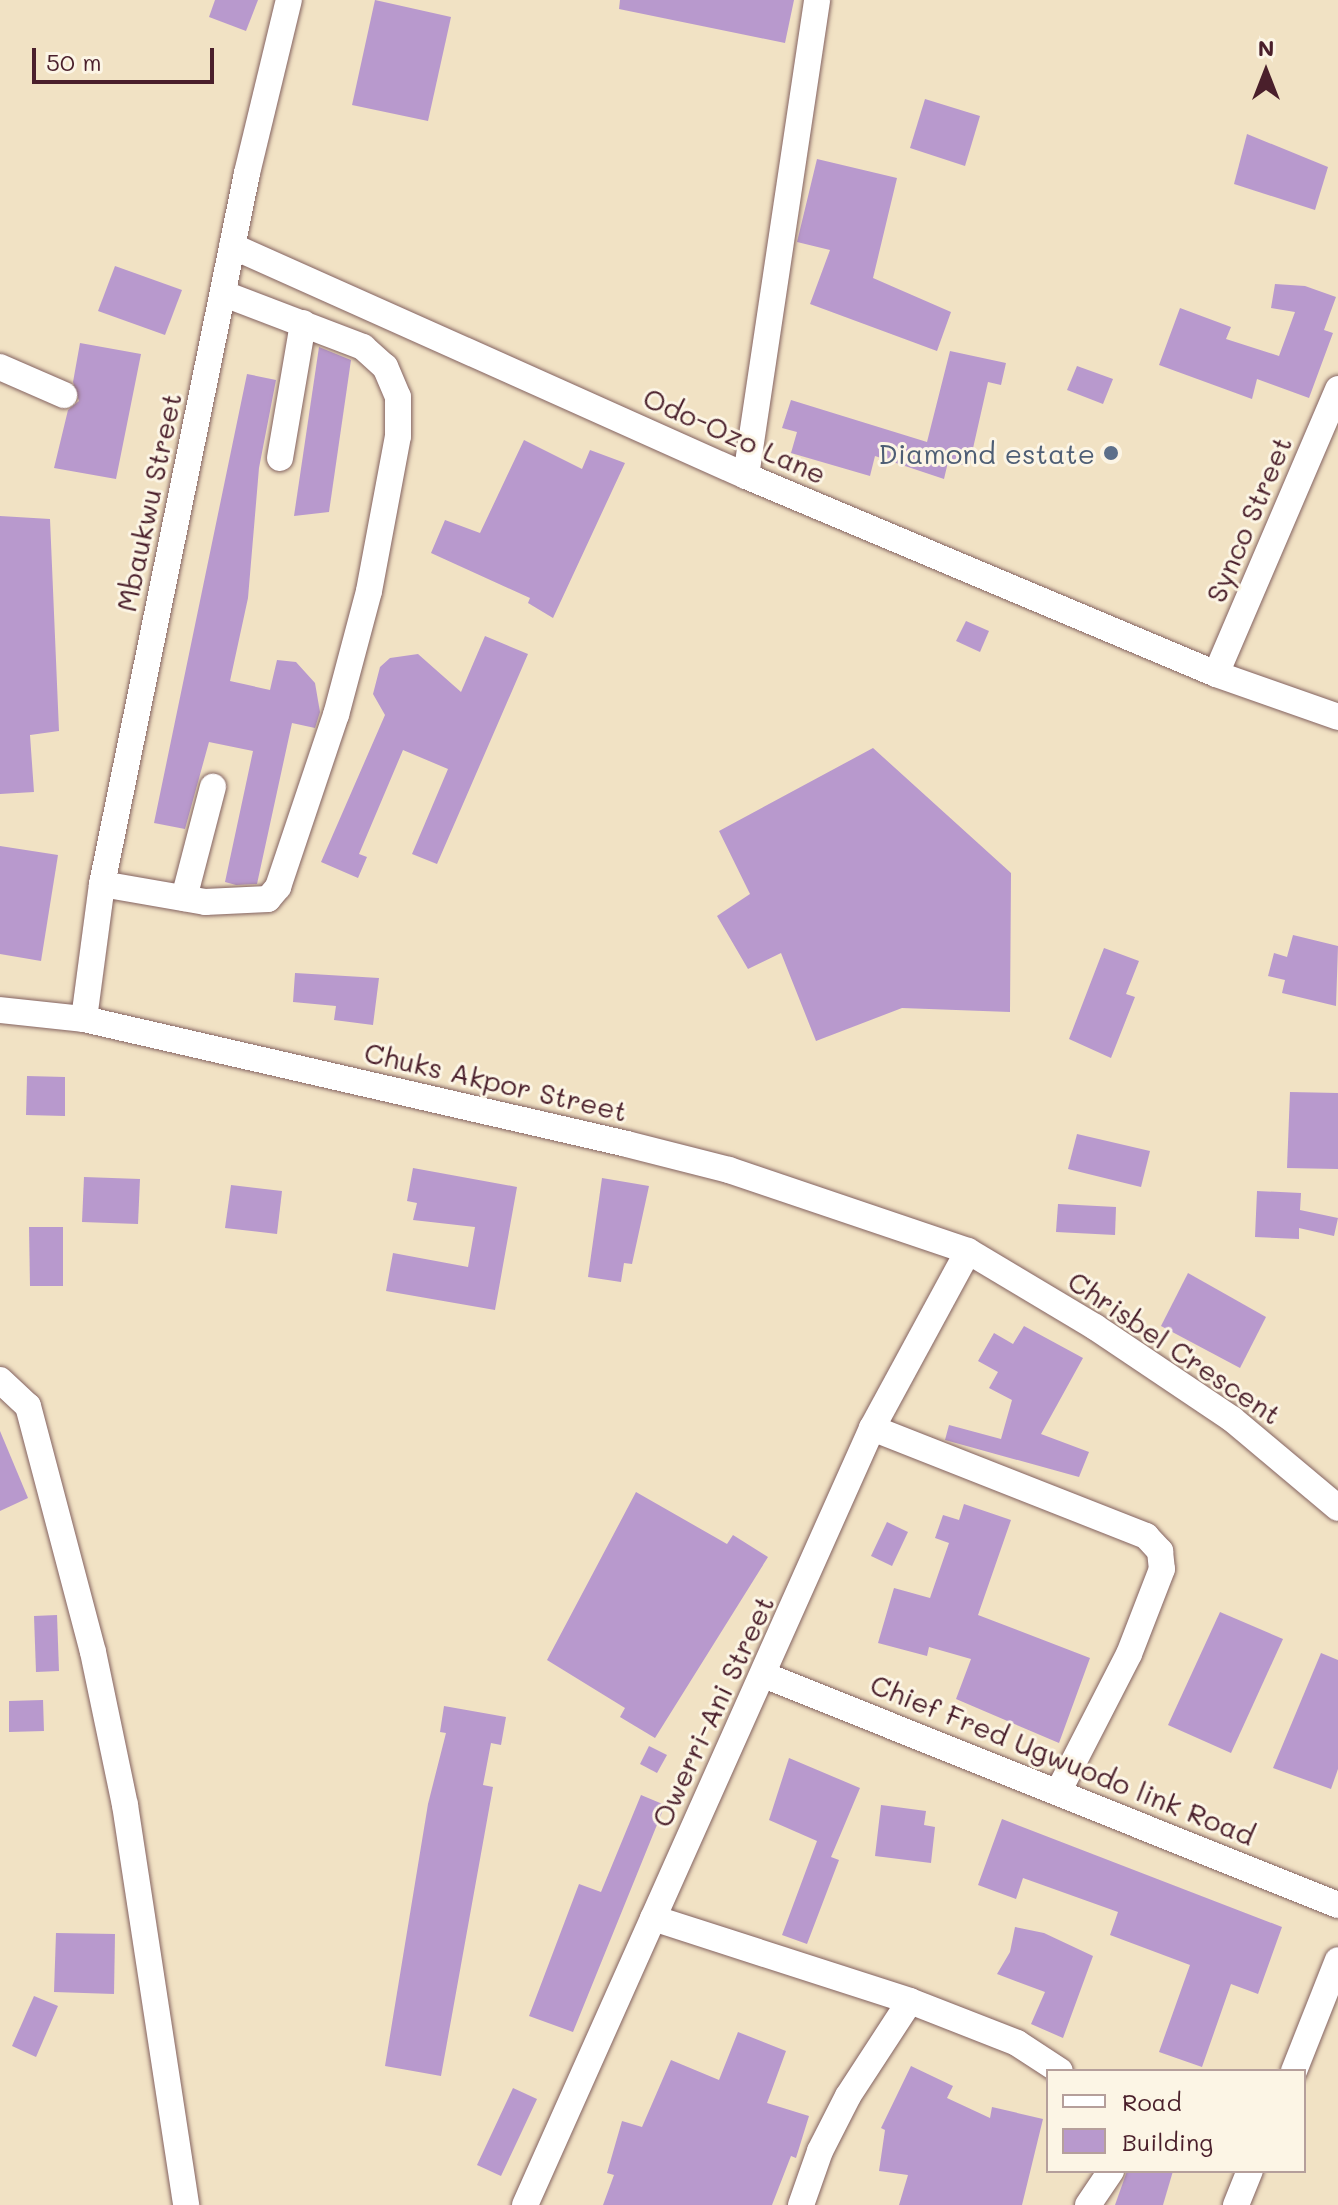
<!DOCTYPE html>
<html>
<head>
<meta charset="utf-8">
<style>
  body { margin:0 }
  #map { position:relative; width:1338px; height:2205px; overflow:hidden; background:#f1e2c4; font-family:Mali,sans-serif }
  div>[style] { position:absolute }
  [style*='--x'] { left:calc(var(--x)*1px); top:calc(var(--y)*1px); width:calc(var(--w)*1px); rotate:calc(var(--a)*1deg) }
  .building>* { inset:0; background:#b899cd }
  .roads { filter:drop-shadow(0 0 2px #846361) drop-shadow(0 0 2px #846361) }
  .minor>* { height:26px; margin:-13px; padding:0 13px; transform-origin:13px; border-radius:13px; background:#fff }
  .dots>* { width:22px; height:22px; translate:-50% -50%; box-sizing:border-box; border:4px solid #fcf5e5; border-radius:50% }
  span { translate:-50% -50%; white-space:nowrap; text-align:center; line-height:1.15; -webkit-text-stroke:6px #fcf5e5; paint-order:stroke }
  .street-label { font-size:28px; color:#4a1f2b }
  .service-label { font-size:28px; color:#4e5e75 }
  .right { translate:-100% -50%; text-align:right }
  .legend { position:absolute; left:1046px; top:2069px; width:260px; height:104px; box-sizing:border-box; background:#fcf5e5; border:2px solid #b59f9b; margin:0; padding:10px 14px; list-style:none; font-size:24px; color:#4a1f2b }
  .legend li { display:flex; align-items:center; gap:16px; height:40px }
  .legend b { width:40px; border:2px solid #b59f9b }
  .north { position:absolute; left:1226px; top:32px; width:80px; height:80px; -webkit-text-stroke:6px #fcf5e5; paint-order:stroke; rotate:0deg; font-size:22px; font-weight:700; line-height:32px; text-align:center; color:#4a1f2b }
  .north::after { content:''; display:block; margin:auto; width:28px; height:36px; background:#4a1f2b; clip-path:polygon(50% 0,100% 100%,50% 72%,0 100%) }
  .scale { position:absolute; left:32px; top:48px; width:182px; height:36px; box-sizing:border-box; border:4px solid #4a1f2b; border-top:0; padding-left:10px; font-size:24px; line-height:28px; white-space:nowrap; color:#4a1f2b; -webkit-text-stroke:6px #fcf5e5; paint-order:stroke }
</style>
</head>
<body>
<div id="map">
  <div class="building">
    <i style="clip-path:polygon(215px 0,258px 0,246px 31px,209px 17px)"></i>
    <i style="clip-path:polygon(375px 0,451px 17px,428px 121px,352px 105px)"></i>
    <i style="clip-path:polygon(620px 0,794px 0,785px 43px,619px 9px)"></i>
    <i style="clip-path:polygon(925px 99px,980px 116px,965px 166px,910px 148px)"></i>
    <i style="clip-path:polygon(1247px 134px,1328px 167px,1315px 210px,1234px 184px)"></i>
    <i style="clip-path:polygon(817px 159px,897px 178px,873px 278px,951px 312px,937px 351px,810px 304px,830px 250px,797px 242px)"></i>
    <i style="clip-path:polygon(115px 266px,182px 290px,165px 335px,98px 311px)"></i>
    <i style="clip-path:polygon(1275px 284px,1305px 286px,1336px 297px,1324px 330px,1333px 333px,1309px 398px,1257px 379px,1252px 399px,1159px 365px,1180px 308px,1231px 327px,1226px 339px,1279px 356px,1295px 312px,1271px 308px)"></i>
    <i style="clip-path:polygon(80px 343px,141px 354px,116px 479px,54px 468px,68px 410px,79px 401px,73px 382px)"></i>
    <i style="clip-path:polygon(319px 347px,351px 360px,329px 512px,294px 516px)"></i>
    <i style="clip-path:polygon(950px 351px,1006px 363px,1001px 385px,988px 382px,969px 466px,948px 462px,944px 479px,875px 456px,870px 476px,791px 453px,797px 432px,782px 428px,791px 400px,927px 442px)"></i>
    <i style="clip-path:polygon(1077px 366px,1113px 379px,1103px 404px,1067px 390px)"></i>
    <i style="clip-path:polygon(247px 374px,276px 380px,259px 468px,248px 598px,230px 681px,270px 690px,277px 660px,296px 662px,315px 683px,320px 712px,315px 728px,292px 723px,257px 884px,236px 885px,225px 882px,253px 751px,209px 742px,185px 829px,154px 823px)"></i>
    <i style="clip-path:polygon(524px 440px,582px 469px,590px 450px,625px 463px,553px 618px,528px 603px,530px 598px,431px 553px,445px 520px,480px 533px)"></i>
    <i style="clip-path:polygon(0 516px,50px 519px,59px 731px,30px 735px,34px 792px,0 794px)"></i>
    <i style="clip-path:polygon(966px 621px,989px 631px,980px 652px,956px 641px)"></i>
    <i style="clip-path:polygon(485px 636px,528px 654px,437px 864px,412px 854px,448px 769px,403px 750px,359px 854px,367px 857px,358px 878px,321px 862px,385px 715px,373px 694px,380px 667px,390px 658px,418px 654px,461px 692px)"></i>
    <i style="clip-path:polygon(873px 748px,1011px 873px,1010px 1012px,902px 1008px,816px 1041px,781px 953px,748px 969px,717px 916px,750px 894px,719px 831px)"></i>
    <i style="clip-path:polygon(0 846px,58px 855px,41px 961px,0 954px)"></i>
    <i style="clip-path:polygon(1293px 935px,1338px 946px,1336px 1006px,1282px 993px,1285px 980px,1268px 976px,1274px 953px,1287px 957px)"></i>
    <i style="clip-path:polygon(1104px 948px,1139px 961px,1126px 994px,1135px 997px,1111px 1058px,1069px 1039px)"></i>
    <i style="clip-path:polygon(295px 973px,379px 978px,373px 1025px,334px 1020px,336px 1006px,293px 1002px)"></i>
    <i style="clip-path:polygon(27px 1076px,65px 1077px,65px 1116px,26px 1115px)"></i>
    <i style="clip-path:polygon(1290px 1092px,1338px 1093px,1338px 1169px,1287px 1168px)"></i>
    <i style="clip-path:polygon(1077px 1134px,1150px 1151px,1141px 1187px,1068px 1169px)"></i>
    <i style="clip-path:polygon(413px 1168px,517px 1187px,495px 1310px,386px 1291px,393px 1253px,468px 1267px,475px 1227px,413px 1220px,417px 1203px,407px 1201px)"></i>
    <i style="clip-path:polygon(84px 1177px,140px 1179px,138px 1224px,82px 1222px)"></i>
    <i style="clip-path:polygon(602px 1178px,649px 1186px,632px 1264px,624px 1263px,621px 1282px,588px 1277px)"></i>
    <i style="clip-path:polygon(231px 1185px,282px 1191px,277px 1234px,225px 1228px)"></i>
    <i style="clip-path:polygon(1257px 1191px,1301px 1193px,1300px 1210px,1338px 1218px,1334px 1236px,1299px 1228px,1299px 1239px,1255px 1237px)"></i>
    <i style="clip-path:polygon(1058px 1204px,1116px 1207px,1115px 1235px,1056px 1232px)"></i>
    <i style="clip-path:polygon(29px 1227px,63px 1227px,63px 1286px,30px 1286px)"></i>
    <i style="clip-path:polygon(1188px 1273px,1266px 1317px,1240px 1368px,1161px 1326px)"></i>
    <i style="clip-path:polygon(1024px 1326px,1083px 1358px,1041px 1434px,1089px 1452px,1079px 1477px,945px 1440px,949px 1425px,1001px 1439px,1012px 1400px,989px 1388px,998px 1372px,978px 1361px,994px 1333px,1013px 1344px)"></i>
    <i style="clip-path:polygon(0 1431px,28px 1498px,0 1511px)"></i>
    <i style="clip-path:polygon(636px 1492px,727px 1544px,733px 1535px,768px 1557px,655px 1738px,620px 1717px,625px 1708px,547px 1660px)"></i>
    <i style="clip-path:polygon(964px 1504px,1011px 1520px,978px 1615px,1090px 1658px,1059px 1743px,956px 1699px,971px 1659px,929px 1647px,927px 1656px,878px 1643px,894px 1588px,930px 1598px,949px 1543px,935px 1538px,943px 1515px,959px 1520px)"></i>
    <i style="clip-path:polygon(887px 1522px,908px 1532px,892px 1566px,871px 1556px)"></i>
    <i style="clip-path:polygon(1220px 1612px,1283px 1639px,1231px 1753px,1168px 1725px)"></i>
    <i style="clip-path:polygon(57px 1615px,59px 1671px,36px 1672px,34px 1616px)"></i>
    <i style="clip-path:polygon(1321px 1653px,1338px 1660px,1338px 1769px,1331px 1789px,1273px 1768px)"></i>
    <i style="clip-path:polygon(43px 1700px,44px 1731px,9px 1732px,9px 1701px)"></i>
    <i style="clip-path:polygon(444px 1706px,506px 1717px,501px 1745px,491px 1743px,483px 1785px,493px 1787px,441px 2076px,385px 2066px,428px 1804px,446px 1733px,440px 1732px)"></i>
    <i style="clip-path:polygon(649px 1746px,667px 1755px,657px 1773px,640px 1764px)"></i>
    <i style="clip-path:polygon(789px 1758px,860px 1788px,831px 1857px,839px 1860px,807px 1944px,782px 1935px,817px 1841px,769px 1820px)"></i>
    <i style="clip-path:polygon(641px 1795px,665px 1805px,573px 2032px,529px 2016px,579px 1884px,601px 1892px)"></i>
    <i style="clip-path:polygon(881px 1805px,926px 1811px,924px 1825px,935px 1827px,931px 1863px,875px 1856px)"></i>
    <i style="clip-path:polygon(1002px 1819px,1282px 1927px,1258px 1994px,1231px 1984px,1202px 2067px,1159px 2052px,1190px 1965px,1110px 1935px,1118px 1912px,1023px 1878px,1016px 1899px,978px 1885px)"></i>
    <i style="clip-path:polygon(1015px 1927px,1044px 1933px,1093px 1956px,1063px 2038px,1031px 2024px,1045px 1992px,997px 1974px,1010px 1952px)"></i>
    <i style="clip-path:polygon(56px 1933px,115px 1934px,114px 1994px,54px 1992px)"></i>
    <i style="clip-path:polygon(34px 1996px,58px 2006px,36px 2057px,12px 2046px)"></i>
    <i style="clip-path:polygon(738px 2032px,786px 2051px,767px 2103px,809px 2116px,796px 2158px,791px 2156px,772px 2205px,603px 2205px,614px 2175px,607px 2173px,622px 2121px,642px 2127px,671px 2060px,719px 2080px)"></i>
    <i style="clip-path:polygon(911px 2066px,953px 2086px,947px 2098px,990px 2118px,992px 2107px,1043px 2119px,1022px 2205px,899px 2205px,908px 2175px,879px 2171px,885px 2130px,881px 2128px)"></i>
    <i style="clip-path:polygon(513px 2088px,537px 2099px,501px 2176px,477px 2165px)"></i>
    <i style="clip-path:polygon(1127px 2171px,1173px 2171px,1163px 2205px,1115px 2205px)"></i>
  </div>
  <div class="roads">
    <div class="minor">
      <i style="--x:232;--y:246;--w:563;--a:24.11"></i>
      <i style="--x:746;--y:476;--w:510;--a:22.84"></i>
      <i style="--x:1216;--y:674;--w:129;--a:19.4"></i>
      <i style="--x:0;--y:367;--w:70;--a:23.6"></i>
      <i style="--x:280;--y:458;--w:137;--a:-80.3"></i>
      <i style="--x:746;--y:476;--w:481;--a:-81.5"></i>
      <i style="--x:1216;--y:674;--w:310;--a:-66.8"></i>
      <i style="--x:102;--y:884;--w:105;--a:9.9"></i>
      <i style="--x:205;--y:902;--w:63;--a:-2.7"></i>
      <i style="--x:268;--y:899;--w:16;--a:-50"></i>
      <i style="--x:278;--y:887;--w:182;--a:-71.4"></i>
      <i style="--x:336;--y:715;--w:128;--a:-75.1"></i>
      <i style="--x:369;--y:591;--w:158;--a:-79.4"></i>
      <i style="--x:398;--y:436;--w:39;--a:-90"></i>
      <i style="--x:398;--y:397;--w:33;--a:-113"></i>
      <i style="--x:385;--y:367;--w:30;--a:-138"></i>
      <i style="--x:363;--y:347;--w:149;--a:-159.1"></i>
      <i style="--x:184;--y:898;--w:115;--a:-75.4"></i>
      <i style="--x:0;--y:1010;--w:84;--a:6.1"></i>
      <i style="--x:84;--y:1019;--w:557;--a:12.96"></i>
      <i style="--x:627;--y:1144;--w:105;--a:14.3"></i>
      <i style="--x:729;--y:1170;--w:252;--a:18.7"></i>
      <i style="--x:968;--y:1251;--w:148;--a:30.9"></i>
      <i style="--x:1095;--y:1327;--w:165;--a:33.9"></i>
      <i style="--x:1232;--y:1419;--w:138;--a:40"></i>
      <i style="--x:84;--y:1019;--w:136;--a:-82.4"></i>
      <i style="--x:102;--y:884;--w:726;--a:-78.47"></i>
      <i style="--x:247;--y:173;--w:178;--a:-76.4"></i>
      <i style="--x:0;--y:1380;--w:38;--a:43"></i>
      <i style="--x:28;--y:1406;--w:254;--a:75.2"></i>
      <i style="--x:93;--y:1652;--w:156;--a:78.2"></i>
      <i style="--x:125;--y:1805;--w:405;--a:81.3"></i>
      <i style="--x:872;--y:1428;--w:295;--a:21.5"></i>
      <i style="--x:1146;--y:1536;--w:21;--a:47"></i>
      <i style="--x:1160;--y:1551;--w:18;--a:84"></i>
      <i style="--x:1162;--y:1569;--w:91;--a:111.2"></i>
      <i style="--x:1129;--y:1654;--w:153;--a:117.2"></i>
      <i style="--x:764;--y:1675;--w:618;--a:21.84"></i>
      <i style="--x:653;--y:1918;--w:270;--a:17.9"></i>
      <i style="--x:910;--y:2001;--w:115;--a:21.4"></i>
      <i style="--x:1017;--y:2043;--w:51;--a:33.1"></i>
      <i style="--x:1294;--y:2071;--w:119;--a:-68.4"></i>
      <i style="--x:525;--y:2205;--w:851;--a:-65.93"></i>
      <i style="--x:872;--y:1428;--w:201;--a:-61.5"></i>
      <i style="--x:801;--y:2205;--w:57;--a:-70.6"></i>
      <i style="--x:820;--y:2151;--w:62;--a:-63"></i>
      <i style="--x:848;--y:2096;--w:113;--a:-56.9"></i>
      <i style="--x:1088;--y:2205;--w:41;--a:-55.9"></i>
      <i style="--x:1236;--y:2205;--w:37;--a:-68"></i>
    </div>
  </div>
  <div class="dots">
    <i style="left:1111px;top:453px;background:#5c6f8a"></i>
  </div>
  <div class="street-label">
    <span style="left:735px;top:435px;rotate:24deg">Odo-Ozo Lane</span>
    <span style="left:148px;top:502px;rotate:-78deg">Mbaukwu Street</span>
    <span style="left:1248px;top:519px;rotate:-67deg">Synco Street</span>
    <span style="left:496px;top:1081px;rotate:13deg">Chuks Akpor Street</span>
    <span style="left:1175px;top:1347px;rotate:34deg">Chrisbel Crescent</span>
    <span style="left:712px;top:1711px;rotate:-65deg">Owerri-Ani Street</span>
    <span style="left:1063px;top:1759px;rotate:22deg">Chief Fred Ugwuodo link Road</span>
  </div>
  <div class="service-label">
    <span class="right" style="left:1095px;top:453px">Diamond estate</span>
  </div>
  <ul class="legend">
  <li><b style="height:10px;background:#fff"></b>Road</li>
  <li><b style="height:22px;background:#b899cd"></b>Building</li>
  </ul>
  <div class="north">N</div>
  <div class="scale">50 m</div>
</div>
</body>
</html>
